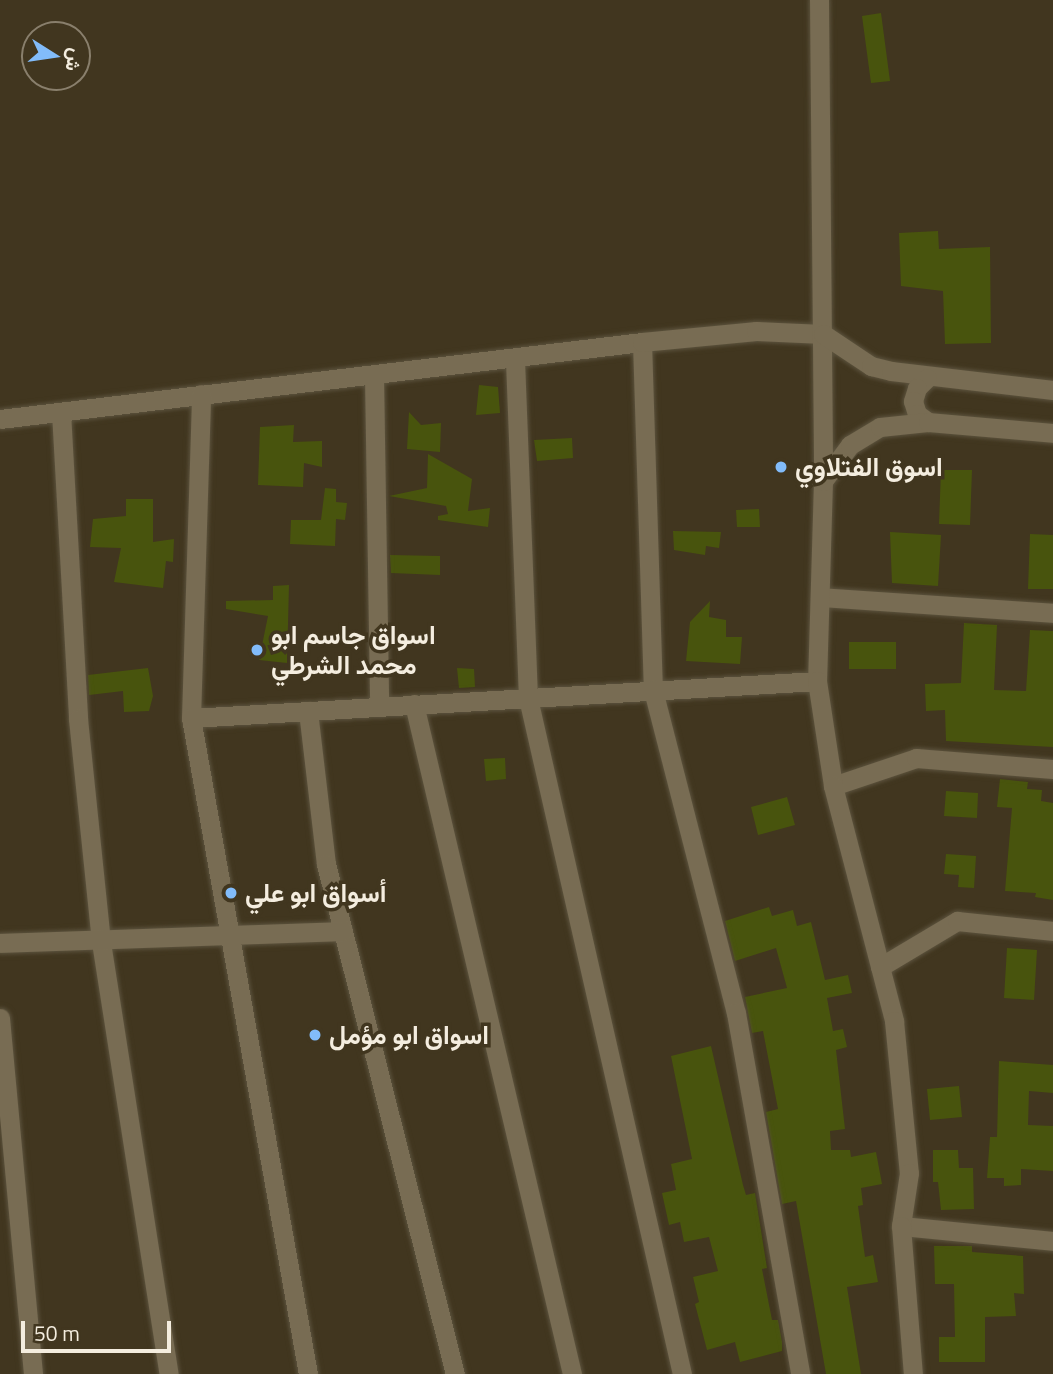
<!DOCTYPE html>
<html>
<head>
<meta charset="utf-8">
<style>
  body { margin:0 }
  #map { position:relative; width:1053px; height:1374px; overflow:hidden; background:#41361f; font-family:"Titillium Web",Vazirmatn,sans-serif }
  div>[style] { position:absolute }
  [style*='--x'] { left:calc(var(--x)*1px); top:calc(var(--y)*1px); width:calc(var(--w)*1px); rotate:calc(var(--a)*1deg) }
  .building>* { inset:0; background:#48540d }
  .roads { filter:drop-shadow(0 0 2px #5c533e) drop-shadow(0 0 2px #5c533e) }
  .minor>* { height:19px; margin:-9.5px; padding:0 9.5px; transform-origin:9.5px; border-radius:9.5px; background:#786c53 }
  .tertiary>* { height:19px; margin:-9.5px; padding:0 9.5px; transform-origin:9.5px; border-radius:9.5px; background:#786c53 }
  .dots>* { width:19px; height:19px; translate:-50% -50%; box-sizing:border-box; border:4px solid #41361f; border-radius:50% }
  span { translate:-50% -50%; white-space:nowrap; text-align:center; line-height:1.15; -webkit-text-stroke:7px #41361f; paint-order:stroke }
  .poi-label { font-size:26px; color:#f4eddf; font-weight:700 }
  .left { translate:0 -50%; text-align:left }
  .north { position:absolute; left:21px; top:21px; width:70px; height:70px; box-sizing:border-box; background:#41361f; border:2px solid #897f6c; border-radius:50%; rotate:102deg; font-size:19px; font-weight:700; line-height:28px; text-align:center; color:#f4eddf }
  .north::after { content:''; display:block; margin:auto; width:24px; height:32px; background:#82bcfa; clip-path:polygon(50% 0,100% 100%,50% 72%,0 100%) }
  .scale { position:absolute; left:21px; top:1321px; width:150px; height:32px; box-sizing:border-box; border:4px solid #f4eddf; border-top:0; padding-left:9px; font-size:21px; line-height:24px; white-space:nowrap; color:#f4eddf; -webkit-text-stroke:5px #41361f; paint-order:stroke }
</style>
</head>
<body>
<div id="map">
  <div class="building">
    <i style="clip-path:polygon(881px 13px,890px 81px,871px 83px,862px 16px)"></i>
    <i style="clip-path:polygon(938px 231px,939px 249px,990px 247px,991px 343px,945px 344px,943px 291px,901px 286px,899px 233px)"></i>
    <i style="clip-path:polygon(479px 385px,498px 387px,500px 413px,476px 415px)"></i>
    <i style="clip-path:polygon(409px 412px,421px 425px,441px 423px,440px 452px,407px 449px)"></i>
    <i style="clip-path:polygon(294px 425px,293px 442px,322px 441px,322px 467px,304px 463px,303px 487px,258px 485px,260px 427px)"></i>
    <i style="clip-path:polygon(572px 438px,573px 458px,537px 461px,534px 440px)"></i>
    <i style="clip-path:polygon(428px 454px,472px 479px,468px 511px,490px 508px,488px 527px,438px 520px,438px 516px,448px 514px,446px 506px,389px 496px,427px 488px)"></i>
    <i style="clip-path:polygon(941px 470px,972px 470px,970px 525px,939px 524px)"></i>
    <i style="clip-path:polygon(325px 488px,336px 489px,336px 502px,347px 503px,345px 520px,336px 519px,335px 546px,290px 544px,291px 520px,321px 520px)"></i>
    <i style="clip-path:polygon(126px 499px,153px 499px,153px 542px,174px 539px,173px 562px,166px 561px,163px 588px,114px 582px,121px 548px,90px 547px,93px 519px,126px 516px)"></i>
    <i style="clip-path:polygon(759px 509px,760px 527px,737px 527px,736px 510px)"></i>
    <i style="clip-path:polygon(673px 531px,721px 532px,719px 548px,706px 546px,705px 555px,674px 550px)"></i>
    <i style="clip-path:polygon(890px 532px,941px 535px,938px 586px,892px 583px)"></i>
    <i style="clip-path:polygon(1030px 534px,1053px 535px,1053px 589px,1028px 589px)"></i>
    <i style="clip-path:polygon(390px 555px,440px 556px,440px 575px,391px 573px)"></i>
    <i style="clip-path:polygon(289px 585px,287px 663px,259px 660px,268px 616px,226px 609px,226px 601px,273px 600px,273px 586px)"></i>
    <i style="clip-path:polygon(710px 601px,709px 617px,726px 620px,726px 637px,742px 637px,740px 664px,686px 661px,690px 622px)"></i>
    <i style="clip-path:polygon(964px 623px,997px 625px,994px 690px,1026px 691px,1030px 630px,1053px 631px,1053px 747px,946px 741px,945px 710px,926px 711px,925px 684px,961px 683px)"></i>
    <i style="clip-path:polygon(849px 642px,896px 642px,896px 669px,849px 669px)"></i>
    <i style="clip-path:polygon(148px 668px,153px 696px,149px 711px,124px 712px,123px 691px,89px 695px,88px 675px)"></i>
    <i style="clip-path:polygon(457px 668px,474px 669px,475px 687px,459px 688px)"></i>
    <i style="clip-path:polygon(505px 758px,506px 779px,486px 781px,484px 759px)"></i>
    <i style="clip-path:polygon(1000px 779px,1028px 782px,1027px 789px,1042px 790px,1041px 801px,1053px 803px,1053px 900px,1035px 897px,1036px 893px,1005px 891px,1012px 808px,997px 807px)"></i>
    <i style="clip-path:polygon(946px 791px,978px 793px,977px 818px,944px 816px)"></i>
    <i style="clip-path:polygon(787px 797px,795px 825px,758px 835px,751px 807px)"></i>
    <i style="clip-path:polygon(946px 854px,976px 856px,974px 888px,958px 887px,959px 875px,944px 874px)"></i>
    <i style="clip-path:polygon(769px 907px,772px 916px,793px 910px,797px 926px,811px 922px,825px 980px,848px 975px,852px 993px,827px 998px,833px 1031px,843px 1029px,847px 1047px,836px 1050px,845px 1129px,830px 1131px,831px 1150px,850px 1150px,851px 1157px,876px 1152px,882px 1184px,861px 1188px,863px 1205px,858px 1206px,865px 1257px,873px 1255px,878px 1282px,847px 1287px,861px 1374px,826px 1374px,796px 1201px,782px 1204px,766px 1112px,778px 1109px,763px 1031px,752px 1033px,745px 997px,787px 988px,776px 948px,735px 961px,725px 921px)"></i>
    <i style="clip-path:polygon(1007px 948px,1037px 950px,1034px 1000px,1004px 998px)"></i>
    <i style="clip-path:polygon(711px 1046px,743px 1185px,746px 1195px,755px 1193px,767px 1268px,762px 1269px,772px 1320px,778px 1320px,782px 1342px,782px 1351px,740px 1362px,735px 1342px,707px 1350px,695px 1304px,699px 1302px,693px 1277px,718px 1271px,709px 1237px,684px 1242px,680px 1222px,669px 1225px,662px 1193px,676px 1190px,671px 1164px,692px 1159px,671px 1056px)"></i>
    <i style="clip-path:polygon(999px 1061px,1053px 1065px,1053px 1093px,1029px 1091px,1028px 1125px,1053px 1126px,1053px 1171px,1021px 1169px,1021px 1185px,1004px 1186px,1004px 1178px,987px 1178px,990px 1137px,997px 1137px)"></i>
    <i style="clip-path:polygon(959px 1086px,962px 1117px,930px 1120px,927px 1089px)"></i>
    <i style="clip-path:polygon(933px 1150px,958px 1150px,959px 1168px,973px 1168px,974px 1209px,941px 1210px,938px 1182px,933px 1182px)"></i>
    <i style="clip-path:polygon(934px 1246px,972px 1246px,972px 1252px,1023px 1256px,1024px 1294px,1014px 1293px,1016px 1316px,985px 1317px,985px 1362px,939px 1362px,939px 1337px,955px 1337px,954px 1284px,935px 1284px)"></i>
  </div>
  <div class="roads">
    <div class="minor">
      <i style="--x:642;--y:342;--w:348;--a:88.2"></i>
      <i style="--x:653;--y:690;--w:333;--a:75.6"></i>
      <i style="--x:736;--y:1013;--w:367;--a:79.9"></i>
      <i style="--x:515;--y:360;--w:338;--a:87.8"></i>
      <i style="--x:528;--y:698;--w:693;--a:77.17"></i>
      <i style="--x:374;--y:375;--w:332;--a:89.1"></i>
      <i style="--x:61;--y:412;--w:307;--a:86.8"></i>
      <i style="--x:78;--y:719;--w:224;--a:84.1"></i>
      <i style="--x:101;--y:942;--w:437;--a:81.1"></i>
      <i style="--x:0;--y:419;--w:647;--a:-6.84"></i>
      <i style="--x:642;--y:342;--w:115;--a:-5.5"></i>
      <i style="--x:756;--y:331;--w:67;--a:2.6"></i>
      <i style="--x:820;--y:597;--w:234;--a:3.9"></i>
      <i style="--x:414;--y:704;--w:688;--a:76.73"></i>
      <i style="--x:308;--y:711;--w:154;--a:83.3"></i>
      <i style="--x:326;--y:864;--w:526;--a:75.81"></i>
      <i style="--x:191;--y:718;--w:324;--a:-88.2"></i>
      <i style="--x:833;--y:786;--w:88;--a:-18.6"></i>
      <i style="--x:916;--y:758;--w:137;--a:4.6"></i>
      <i style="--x:0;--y:943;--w:343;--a:-2"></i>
      <i style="--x:880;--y:967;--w:90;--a:-30.9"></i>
      <i style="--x:957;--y:921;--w:97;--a:5.9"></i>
      <i style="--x:0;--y:1018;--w:358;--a:84.7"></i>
      <i style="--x:901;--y:1226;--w:153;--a:5.6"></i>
      <i style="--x:308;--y:1374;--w:666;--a:-100.11"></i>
      <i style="--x:191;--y:718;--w:627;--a:-3.38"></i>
    </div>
    <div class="tertiary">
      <i style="--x:819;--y:0;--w:481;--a:89.5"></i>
      <i style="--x:823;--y:481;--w:200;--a:91.7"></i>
      <i style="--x:817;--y:681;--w:106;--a:81.3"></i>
      <i style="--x:833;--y:786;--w:243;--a:75.4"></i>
      <i style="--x:894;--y:1021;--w:153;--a:84.4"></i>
      <i style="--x:909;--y:1173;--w:54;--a:98.6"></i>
      <i style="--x:901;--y:1226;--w:148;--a:85.4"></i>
      <i style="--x:823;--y:334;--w:58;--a:33.7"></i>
      <i style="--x:871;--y:366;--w:21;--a:14"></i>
      <i style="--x:891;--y:371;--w:163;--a:6.7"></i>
      <i style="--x:927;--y:378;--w:14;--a:135"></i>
      <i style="--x:917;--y:388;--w:14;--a:107"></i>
      <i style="--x:913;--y:401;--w:14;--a:73"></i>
      <i style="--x:917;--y:414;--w:14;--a:36"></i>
      <i style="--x:823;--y:481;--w:45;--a:-53.1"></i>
      <i style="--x:850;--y:445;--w:35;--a:-31"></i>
      <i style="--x:880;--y:427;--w:48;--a:-5.9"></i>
      <i style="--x:928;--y:422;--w:125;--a:5"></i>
    </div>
  </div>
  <div class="dots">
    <i style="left:781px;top:467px;background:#82bcfa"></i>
    <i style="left:257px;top:650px;background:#82bcfa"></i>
    <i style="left:231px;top:893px;background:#82bcfa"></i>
    <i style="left:315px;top:1035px;background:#82bcfa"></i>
  </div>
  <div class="poi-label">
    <span class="left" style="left:795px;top:467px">اسوق الفتلاوي</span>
    <span class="left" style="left:271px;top:650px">اسواق جاسم ابو<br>محمد الشرطي</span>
    <span class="left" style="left:245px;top:893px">أسواق ابو علي</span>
    <span class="left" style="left:329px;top:1035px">اسواق ابو مؤمل</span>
  </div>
  <div class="north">ش</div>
  <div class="scale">50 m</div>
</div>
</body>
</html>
